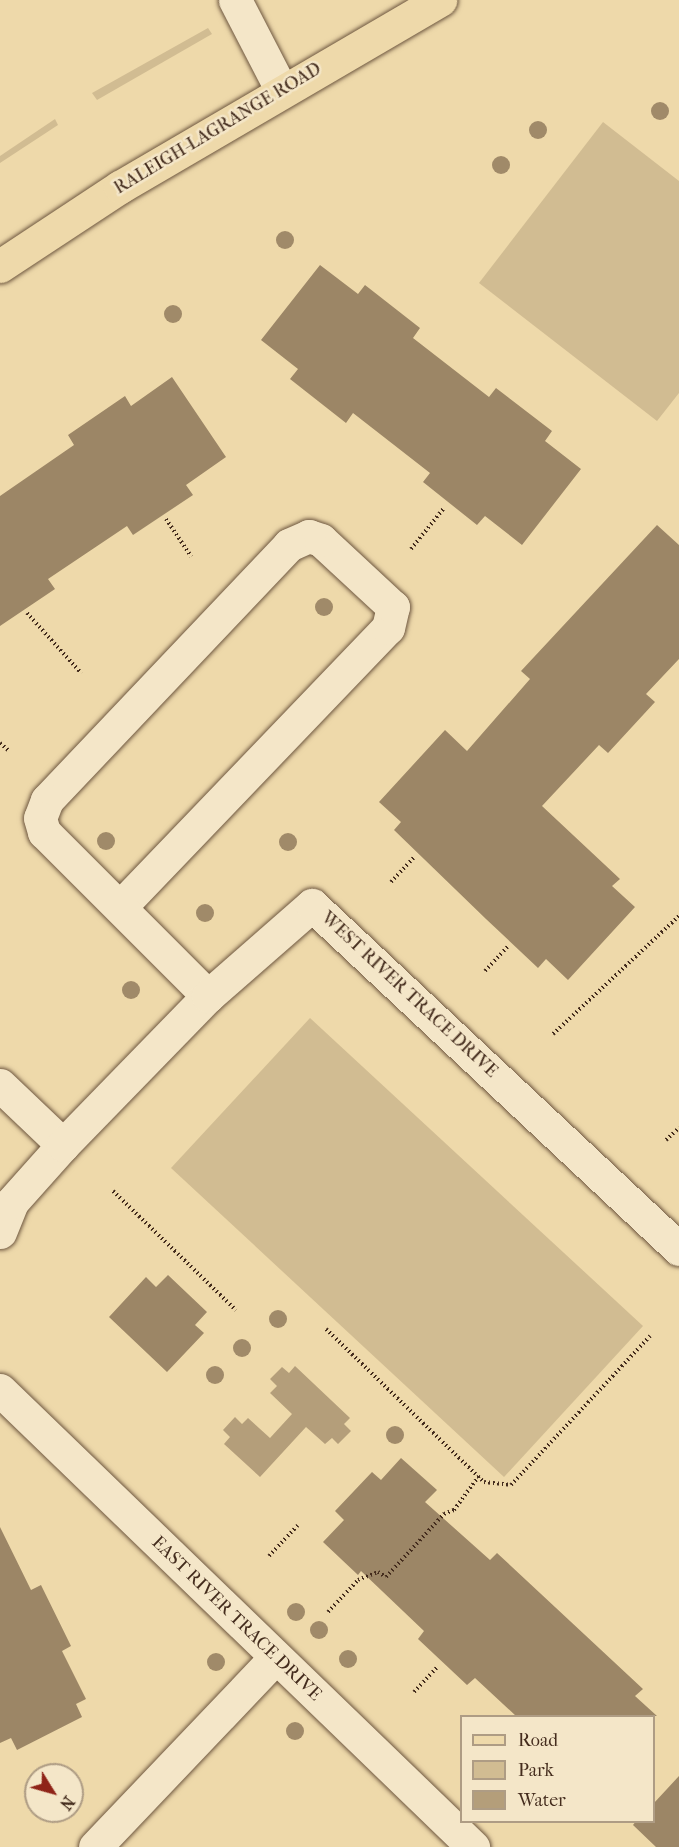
<!DOCTYPE html>
<html>
<head>
<meta charset="utf-8">
<style>
  body { margin:0 }
  #map { position:relative; width:679px; height:1847px; overflow:hidden; background:#eed9aa; font-family:"IM FELL French Canon",serif }
  div>[style] { position:absolute }
  [style*='--x'] { left:calc(var(--x)*1px); top:calc(var(--y)*1px); width:calc(var(--w)*1px); rotate:calc(var(--a)*1deg) }
  .green>* { inset:0; background:#d1bc92 }
  .water>* { inset:0; background:#b49e7a }
  .building>* { inset:0; background:#9c8666 }
  .path>* { height:4px; margin-top:-2px; transform-origin:0; background:repeating-linear-gradient(90deg,#442c1d 0 1.5px,transparent 0 4.5px) }
  .roads { filter:drop-shadow(0 0 2px #6e5740) drop-shadow(0 0 2px #6e5740) }
  .minor>* { height:33px; margin:-16.5px; padding:0 16.5px; transform-origin:16.5px; border-radius:16.5px; background:#f4e6c8 }
  .major>* { height:33px; margin:-16.5px; padding:0 16.5px; transform-origin:16.5px; border-radius:16.5px; background:#eed9aa }
  .trees>* { width:18px; height:18px; margin:-9px; border-radius:50%; background:#a08a69 }
  span { translate:-50% -50%; white-space:nowrap; text-align:center; line-height:1.15; -webkit-text-stroke:5px #f4e6c8; paint-order:stroke }
  .street-label { font-size:18px; color:#442c1d }
  .legend { position:absolute; left:460px; top:1715px; width:195px; height:108px; box-sizing:border-box; background:#f4e6c8; border:2px solid #ae9c84; margin:0; padding:8px 10px; list-style:none; font-size:18px; color:#442c1d }
  .legend li { display:flex; align-items:center; gap:12px; height:30px }
  .legend b { width:30px; border:2px solid #ae9c84 }
  .north { position:absolute; left:24px; top:1763px; width:60px; height:60px; box-sizing:border-box; background:#f4e6c8; border:2px solid #ae9c84; border-radius:50%; rotate:127deg; font-size:16px; font-weight:700; line-height:24px; text-align:center; color:#442c1d }
  .north::after { content:''; display:block; margin:auto; width:21px; height:27px; background:#8f2418; clip-path:polygon(50% 0,100% 100%,50% 72%,0 100%) }
</style>
</head>
<body>
<div id="map">
  <div class="green">
    <i style="clip-path:polygon(208px 28px,212px 34px,97px 100px,92px 93px)"></i>
    <i style="clip-path:polygon(55px 119px,58px 125px,0 163px,0 156px)"></i>
    <i style="clip-path:polygon(603px 122px,679px 181px,679px 393px,657px 421px,479px 283px)"></i>
    <i style="clip-path:polygon(310px 1018px,643px 1326px,504px 1477px,171px 1168px)"></i>
  </div>
  <div class="water">
    <i style="clip-path:polygon(295px 1366px,350px 1418px,344px 1424px,351px 1431px,338px 1444px,332px 1438px,325px 1444px,306px 1427px,260px 1477px,224px 1444px,230px 1437px,223px 1430px,235px 1417px,242px 1424px,248px 1418px,270px 1438px,292px 1414px,270px 1393px,277px 1386px,270px 1379px,282px 1367px,289px 1373px)"></i>
  </div>
  <div class="building">
    <i style="clip-path:polygon(320px 265px,358px 294px,365px 285px,420px 328px,413px 338px,489px 397px,496px 388px,552px 431px,545px 441px,581px 469px,522px 545px,485px 516px,477px 525px,423px 482px,430px 473px,353px 413px,346px 423px,290px 379px,298px 369px,261px 340px)"></i>
    <i style="clip-path:polygon(172px 377px,226px 457px,186px 485px,193px 495px,133px 535px,127px 526px,48px 579px,55px 589px,0 626px,0 496px,74px 445px,68px 435px,125px 396px,131px 406px)"></i>
    <i style="clip-path:polygon(657px 525px,679px 545px,679px 659px,646px 694px,655px 702px,608px 753px,599px 745px,542px 806px,620px 879px,612px 886px,635px 907px,568px 980px,546px 959px,538px 968px,486px 919px,394px 830px,401px 822px,379px 802px,445px 730px,467px 751px,530px 679px,521px 671px)"></i>
    <i style="clip-path:polygon(168px 1275px,207px 1312px,195px 1325px,204px 1333px,167px 1372px,109px 1317px,146px 1277px,156px 1287px)"></i>
    <i style="clip-path:polygon(401px 1458px,437px 1490px,425px 1502px,490px 1560px,497px 1553px,643px 1689px,635px 1696px,657px 1716px,516px 1716px,475px 1678px,467px 1685px,418px 1639px,424px 1631px,361px 1571px,358px 1575px,323px 1542px,344px 1520px,335px 1511px,372px 1472px,381px 1480px)"></i>
    <i style="clip-path:polygon(0 1527px,31px 1590px,41px 1585px,71px 1646px,62px 1651px,86px 1699px,76px 1704px,82px 1717px,17px 1750px,11px 1738px,0 1743px)"></i>
    <i style="clip-path:polygon(679px 1776px,679px 1847px,656px 1847px,633px 1825px,636px 1821px,654px 1821px,654px 1803px)"></i>
  </div>
  <div class="path">
    <i style="--x:166;--y:519;--w:45;--a:56"></i>
    <i style="--x:411;--y:549;--w:53;--a:-51.2"></i>
    <i style="--x:27;--y:613;--w:81;--a:48"></i>
    <i style="--x:0;--y:743;--w:11;--a:41"></i>
    <i style="--x:391;--y:882;--w:34;--a:-47"></i>
    <i style="--x:485;--y:971;--w:35;--a:-47"></i>
    <i style="--x:553;--y:1034;--w:173;--a:-43.1"></i>
    <i style="--x:666;--y:1140;--w:18;--a:-43"></i>
    <i style="--x:113;--y:1191;--w:171;--a:44.1"></i>
    <i style="--x:326;--y:1329;--w:220;--a:44.1"></i>
    <i style="--x:484;--y:1482;--w:27;--a:6"></i>
    <i style="--x:511;--y:1485;--w:204;--a:-47"></i>
    <i style="--x:269;--y:1556;--w:42;--a:-46.9"></i>
    <i style="--x:328;--y:1612;--w:44;--a:-46.8"></i>
    <i style="--x:358;--y:1580;--w:22;--a:-22"></i>
    <i style="--x:378;--y:1572;--w:9;--a:32"></i>
    <i style="--x:386;--y:1577;--w:86;--a:-47.4"></i>
    <i style="--x:444;--y:1514;--w:11;--a:-22"></i>
    <i style="--x:454;--y:1510;--w:42;--a:-53.7"></i>
    <i style="--x:414;--y:1692;--w:35;--a:-47"></i>
  </div>
  <div class="roads">
    <div class="minor">
      <i style="--x:235;--y:0;--w:100;--a:62.7"></i>
      <i style="--x:120;--y:907;--w:387;--a:-46.2"></i>
      <i style="--x:388;--y:628;--w:22;--a:-77"></i>
      <i style="--x:393;--y:607;--w:98;--a:-137.1"></i>
      <i style="--x:321;--y:540;--w:13;--a:-162"></i>
      <i style="--x:309;--y:536;--w:22;--a:156"></i>
      <i style="--x:289;--y:545;--w:352;--a:133.5"></i>
      <i style="--x:47;--y:800;--w:19;--a:111"></i>
      <i style="--x:40;--y:818;--w:15;--a:74"></i>
      <i style="--x:44;--y:832;--w:232;--a:45"></i>
      <i style="--x:0;--y:1085;--w:87;--a:43.6"></i>
      <i style="--x:0;--y:1232;--w:32;--a:-68"></i>
      <i style="--x:12;--y:1202;--w:76;--a:-48.2"></i>
      <i style="--x:63;--y:1145;--w:208;--a:-45.8"></i>
      <i style="--x:208;--y:996;--w:138;--a:-41.2"></i>
      <i style="--x:312;--y:905;--w:503;--a:43.15"></i>
      <i style="--x:0;--y:1390;--w:658;--a:44.01"></i>
      <i style="--x:95;--y:1847;--w:261;--a:-46.4"></i>
    </div>
    <div class="major">
      <i style="--x:0;--y:266;--w:144;--a:-33.4"></i>
      <i style="--x:120;--y:187;--w:371;--a:-30.3"></i>
    </div>
  </div>
  <div class="trees">
    <i style="left:660px;top:111px"></i>
    <i style="left:538px;top:130px"></i>
    <i style="left:501px;top:165px"></i>
    <i style="left:285px;top:240px"></i>
    <i style="left:173px;top:314px"></i>
    <i style="left:324px;top:607px"></i>
    <i style="left:106px;top:841px"></i>
    <i style="left:288px;top:842px"></i>
    <i style="left:205px;top:913px"></i>
    <i style="left:131px;top:990px"></i>
    <i style="left:278px;top:1319px"></i>
    <i style="left:242px;top:1348px"></i>
    <i style="left:215px;top:1375px"></i>
    <i style="left:395px;top:1435px"></i>
    <i style="left:296px;top:1612px"></i>
    <i style="left:319px;top:1630px"></i>
    <i style="left:348px;top:1659px"></i>
    <i style="left:216px;top:1662px"></i>
    <i style="left:295px;top:1731px"></i>
  </div>
  <div class="street-label">
    <span style="left:218px;top:129px;rotate:-31deg">RALEIGH-LAGRANGE ROAD</span>
    <span style="left:409px;top:995px;rotate:43deg">WEST RIVER TRACE DRIVE</span>
    <span style="left:236px;top:1619px;rotate:44deg">EAST RIVER TRACE DRIVE</span>
  </div>
  <ul class="legend">
  <li><b style="height:8px;background:#eed9aa"></b>Road</li>
  <li><b style="height:16px;background:#d1bc92"></b>Park</li>
  <li><b style="height:16px;background:#b49e7a"></b>Water</li>
  </ul>
  <div class="north">N</div>
</div>
</body>
</html>
